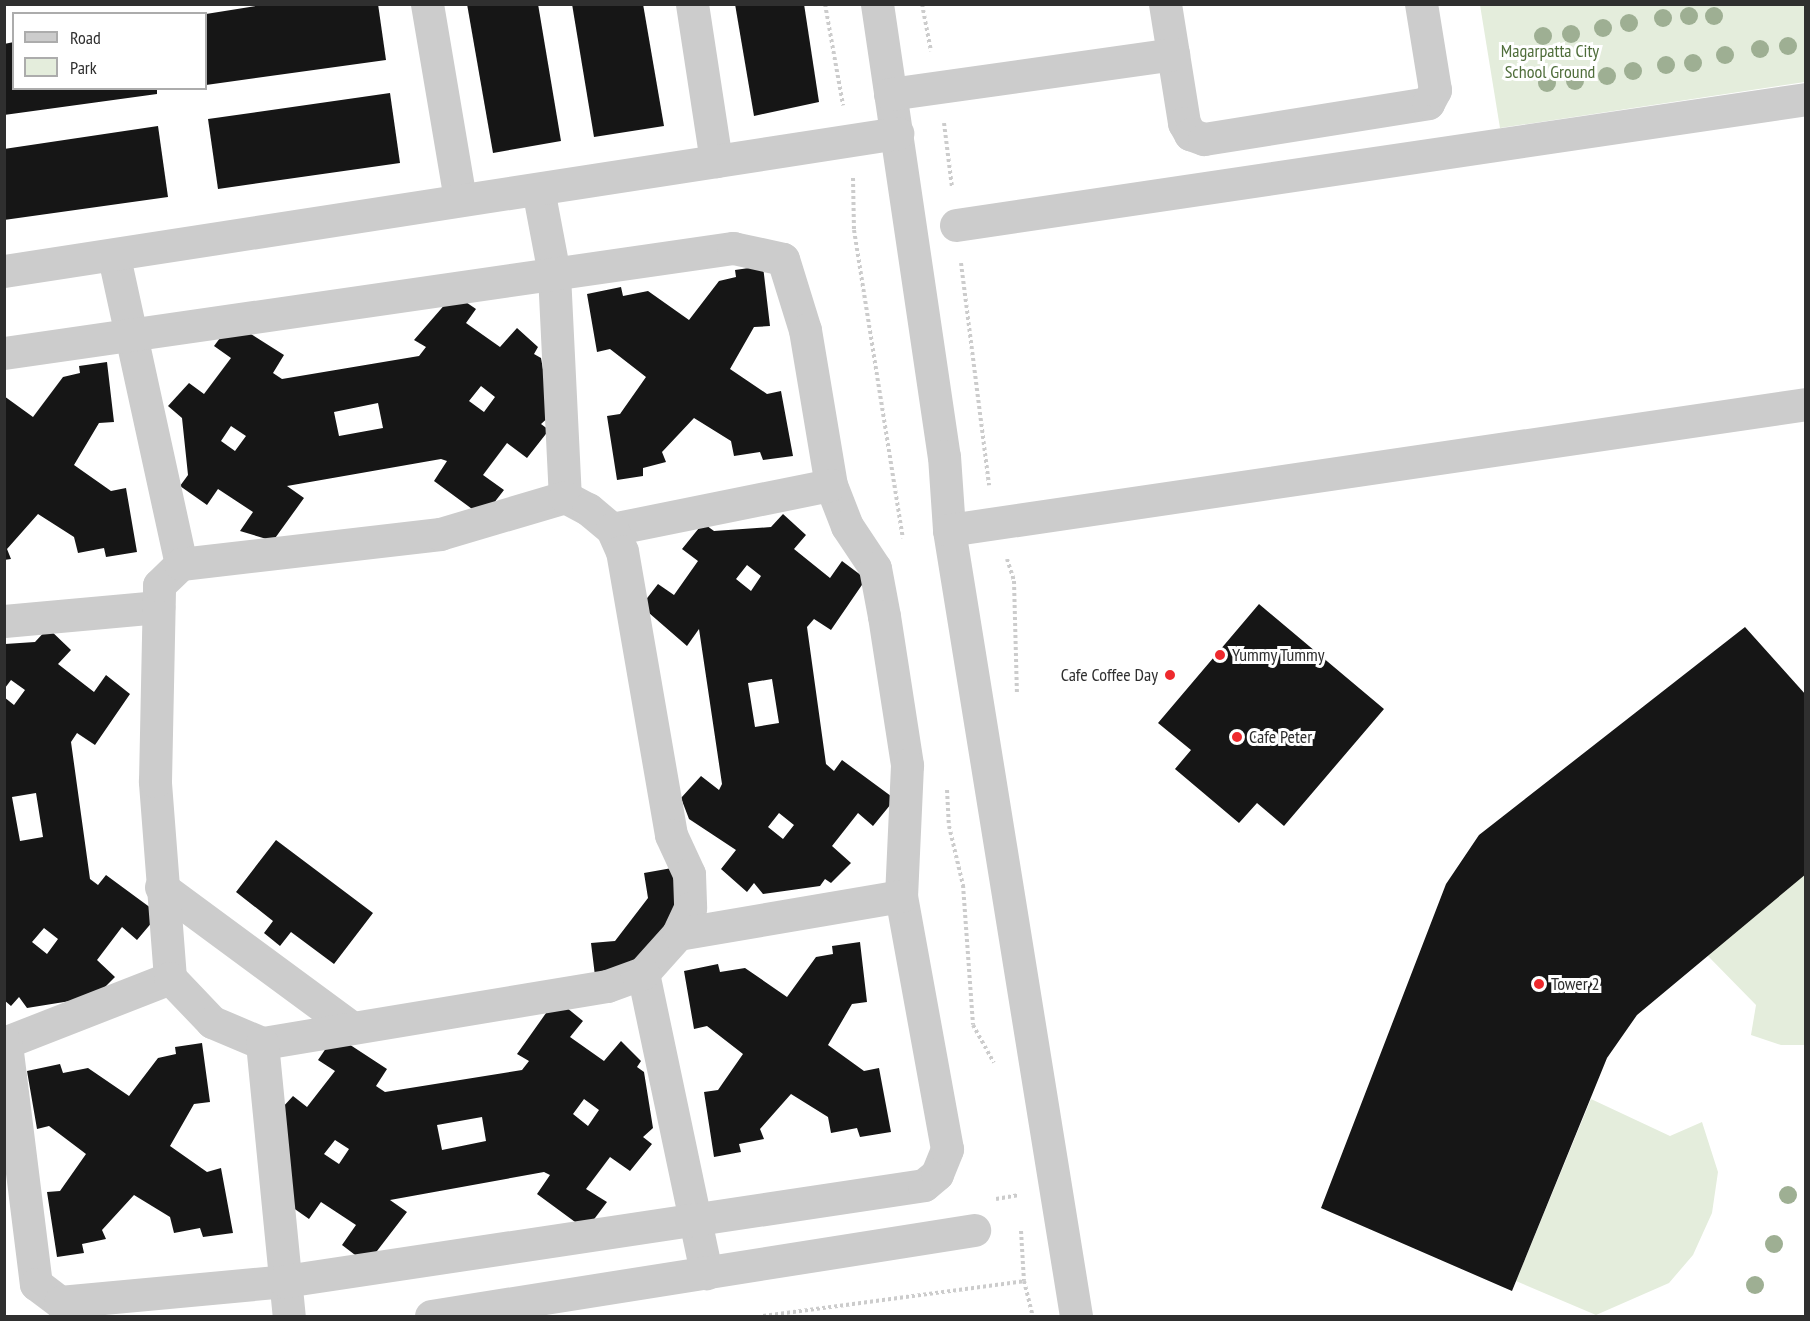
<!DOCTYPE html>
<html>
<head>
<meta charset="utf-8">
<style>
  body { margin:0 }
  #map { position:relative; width:1810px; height:1321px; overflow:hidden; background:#fff; font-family:"PT Sans Narrow",sans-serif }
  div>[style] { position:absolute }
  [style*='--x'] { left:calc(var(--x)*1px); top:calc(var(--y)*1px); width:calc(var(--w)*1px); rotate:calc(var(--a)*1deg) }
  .green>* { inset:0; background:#e4eddc }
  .building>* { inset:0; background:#161616 }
  .path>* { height:4px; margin-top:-2px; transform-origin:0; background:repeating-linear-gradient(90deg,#ccc 0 3px,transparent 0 6px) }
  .minor>* { height:33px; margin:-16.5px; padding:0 16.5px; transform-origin:16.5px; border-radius:16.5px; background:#ccc }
  .trees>* { width:18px; height:18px; margin:-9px; border-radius:50%; background:#9eaf93 }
  .dots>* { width:16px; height:16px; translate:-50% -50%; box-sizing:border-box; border:3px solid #fff; border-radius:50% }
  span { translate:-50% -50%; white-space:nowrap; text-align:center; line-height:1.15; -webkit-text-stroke:6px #fff; paint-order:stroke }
  .park-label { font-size:18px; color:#4f6d3a }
  .poi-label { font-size:18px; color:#2f2f2f }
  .left { translate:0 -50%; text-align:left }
  .right { translate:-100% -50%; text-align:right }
  .frame { position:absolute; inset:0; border:6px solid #2f2f2f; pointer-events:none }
  .legend { position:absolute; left:12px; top:12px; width:195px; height:78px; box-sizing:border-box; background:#fff; border:2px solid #acacac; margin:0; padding:8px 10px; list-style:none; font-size:18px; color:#2f2f2f }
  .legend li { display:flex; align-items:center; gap:12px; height:30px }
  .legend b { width:30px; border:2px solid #acacac }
</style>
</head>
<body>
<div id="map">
  <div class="green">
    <i style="clip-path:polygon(1480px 5px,1805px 5px,1805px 82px,1500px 128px)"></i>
    <i style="clip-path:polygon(1805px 874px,1805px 1045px,1781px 1045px,1751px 1035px,1756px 1005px,1706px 954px)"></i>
    <i style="clip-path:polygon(1591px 1099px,1670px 1136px,1702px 1122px,1718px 1172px,1712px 1213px,1693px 1255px,1669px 1283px,1596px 1315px,1516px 1281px)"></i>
  </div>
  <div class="building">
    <i style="clip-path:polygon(268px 4px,378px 4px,386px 60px,206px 85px,206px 14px)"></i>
    <i style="clip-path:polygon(467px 4px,538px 4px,561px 141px,493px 153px)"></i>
    <i style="clip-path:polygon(572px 4px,643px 4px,664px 126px,594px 137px)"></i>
    <i style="clip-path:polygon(735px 4px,804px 4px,819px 102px,754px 116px)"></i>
    <i style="clip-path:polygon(14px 42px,14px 88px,157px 88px,157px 94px,4px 115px,4px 44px)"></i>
    <i style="clip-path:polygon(390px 93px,400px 163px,218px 189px,208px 119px)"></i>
    <i style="clip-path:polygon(158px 126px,168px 197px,4px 220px,4px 149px)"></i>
    <i style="clip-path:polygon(763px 266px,770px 326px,754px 327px,730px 369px,767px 394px,781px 391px,793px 456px,763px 460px,760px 452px,734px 456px,731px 441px,694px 418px,662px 452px,666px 462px,643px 468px,643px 476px,617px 480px,607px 416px,620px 414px,646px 377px,610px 349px,597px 352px,587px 294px,621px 287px,623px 296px,648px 291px,689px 320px,719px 281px,736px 277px,735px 270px)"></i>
    <i style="clip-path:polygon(evenodd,454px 294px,476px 309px,466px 323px,500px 347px,517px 328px,538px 347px,534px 354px,541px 358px,551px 415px,541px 424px,549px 430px,527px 458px,507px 443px,483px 475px,504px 490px,483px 517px,434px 481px,447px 461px,441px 459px,287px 486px,304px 498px,273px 541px,240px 531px,253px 512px,218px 489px,207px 505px,180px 486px,188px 475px,182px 418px,168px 406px,189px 383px,204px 394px,231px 358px,214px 346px,232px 322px,284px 355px,273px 373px,282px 379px,419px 356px,426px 347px,414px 340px,454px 294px,481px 386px,495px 397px,484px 412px,469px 401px,481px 386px,454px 294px,378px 403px,383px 428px,339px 436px,334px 412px,378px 403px,454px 294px,231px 426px,246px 436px,235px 451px,221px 441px,231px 426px)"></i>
    <i style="clip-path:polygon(107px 362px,114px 422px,99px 423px,74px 465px,111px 491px,126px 488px,137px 552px,106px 557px,104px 548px,78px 553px,74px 537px,38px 514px,7px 549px,11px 559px,4px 560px,4px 396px,33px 417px,63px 377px,80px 373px,79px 366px)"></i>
    <i style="clip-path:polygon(evenodd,783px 514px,806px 535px,794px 549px,830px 578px,842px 561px,866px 579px,831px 630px,814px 619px,807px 627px,826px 764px,834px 771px,842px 760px,895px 799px,873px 826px,858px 813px,832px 846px,851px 863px,831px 883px,825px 879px,820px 886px,763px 894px,754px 883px,747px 892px,721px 869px,736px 850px,689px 819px,681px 798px,701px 776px,719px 790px,722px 784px,699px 629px,687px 646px,641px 606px,658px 584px,674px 595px,698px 561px,682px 549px,703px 523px,714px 531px,771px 527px,783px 514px,747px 565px,761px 576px,751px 591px,736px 579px,747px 565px,783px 514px,772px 679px,779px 723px,755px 727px,748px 683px,772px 679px,783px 514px,779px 813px,794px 825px,783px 839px,768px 827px,779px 813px)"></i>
    <i style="clip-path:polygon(1259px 604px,1384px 709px,1284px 826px,1257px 803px,1239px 823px,1175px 769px,1191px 750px,1158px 723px)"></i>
    <i style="clip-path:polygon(1745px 627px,1806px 695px,1806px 874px,1637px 1015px,1607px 1058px,1512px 1291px,1321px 1208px,1446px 884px,1479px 835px)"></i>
    <i style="clip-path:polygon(evenodd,48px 628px,71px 650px,58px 664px,94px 692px,106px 675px,130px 694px,95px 745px,77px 733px,71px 742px,90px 879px,98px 885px,106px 875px,159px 914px,137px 940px,122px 927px,97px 960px,115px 977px,95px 997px,27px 1008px,19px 997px,11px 1006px,4px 1000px,4px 697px,14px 705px,25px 690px,11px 680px,5px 688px,5px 644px,35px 642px,48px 628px,36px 793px,43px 837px,20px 841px,12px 797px,36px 793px,48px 628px,44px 928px,58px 939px,47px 954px,32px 942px,44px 928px)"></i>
    <i style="clip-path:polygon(276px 840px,373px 913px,334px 964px,291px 932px,280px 946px,264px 933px,273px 921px,236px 892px)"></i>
    <i style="clip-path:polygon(672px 868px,679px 906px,635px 967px,595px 976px,591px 943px,615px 941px,648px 898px,644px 873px)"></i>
    <i style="clip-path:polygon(860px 942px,867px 1002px,852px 1004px,828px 1045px,864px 1071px,879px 1068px,891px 1132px,860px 1137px,857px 1128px,831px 1133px,828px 1117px,791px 1094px,760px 1129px,764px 1139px,739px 1144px,741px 1152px,714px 1157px,704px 1092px,718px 1090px,743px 1054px,707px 1026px,694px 1029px,684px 971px,718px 964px,720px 972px,745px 968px,787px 997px,816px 957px,833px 954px,832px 946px)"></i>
    <i style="clip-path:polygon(evenodd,556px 999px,583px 1021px,570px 1037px,604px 1061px,621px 1041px,641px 1061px,637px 1067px,644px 1072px,653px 1128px,643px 1137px,652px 1144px,630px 1171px,610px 1157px,586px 1189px,607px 1202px,586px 1230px,537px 1194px,550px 1175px,544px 1172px,390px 1200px,407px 1212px,367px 1264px,342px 1245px,356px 1225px,321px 1202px,309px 1219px,282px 1200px,271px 1120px,293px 1096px,307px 1107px,335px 1071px,318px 1060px,335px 1035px,387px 1069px,376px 1086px,385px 1092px,522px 1070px,529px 1061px,517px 1054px,556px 999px,584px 1099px,599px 1110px,588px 1126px,573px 1114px,584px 1099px,556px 999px,482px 1117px,486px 1141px,442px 1150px,437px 1125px,482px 1117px,556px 999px,335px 1140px,349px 1149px,339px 1164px,324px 1154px,335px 1140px)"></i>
    <i style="clip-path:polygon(202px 1043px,210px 1102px,194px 1104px,170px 1146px,207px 1172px,221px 1168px,233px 1233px,203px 1237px,200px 1228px,174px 1233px,170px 1217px,134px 1195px,102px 1230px,106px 1239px,82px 1244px,84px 1253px,57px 1257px,47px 1192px,60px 1191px,86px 1154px,49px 1126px,37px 1129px,27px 1071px,60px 1064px,63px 1073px,88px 1068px,129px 1096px,158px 1058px,176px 1054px,175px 1047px)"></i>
  </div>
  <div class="path">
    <i style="--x:825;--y:4;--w:103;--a:79.9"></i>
    <i style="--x:922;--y:4;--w:48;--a:79.2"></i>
    <i style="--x:944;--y:123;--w:64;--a:82.9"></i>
    <i style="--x:853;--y:178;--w:52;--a:88.9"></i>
    <i style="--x:854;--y:230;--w:312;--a:81"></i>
    <i style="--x:961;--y:263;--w:224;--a:82.8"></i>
    <i style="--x:1007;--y:559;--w:23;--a:72"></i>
    <i style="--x:1014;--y:581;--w:113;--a:88.5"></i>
    <i style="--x:947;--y:790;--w:36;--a:87"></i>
    <i style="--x:949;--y:826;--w:61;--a:76.7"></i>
    <i style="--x:963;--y:885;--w:140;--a:85.9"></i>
    <i style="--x:973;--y:1025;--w:43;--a:61.1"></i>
    <i style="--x:996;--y:1199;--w:22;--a:-10"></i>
    <i style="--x:1021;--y:1231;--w:50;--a:86.6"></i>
    <i style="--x:1024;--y:1281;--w:36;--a:76"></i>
    <i style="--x:763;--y:1316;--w:263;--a:-7.6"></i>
  </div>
  <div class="minor">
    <i style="--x:427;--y:4;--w:198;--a:80.4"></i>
    <i style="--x:692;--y:4;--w:159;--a:81.3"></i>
    <i style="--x:877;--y:4;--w:457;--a:81.6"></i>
    <i style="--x:944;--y:456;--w:74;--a:86.1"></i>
    <i style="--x:949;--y:530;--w:796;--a:80.82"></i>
    <i style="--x:1165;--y:4;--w:121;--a:80.9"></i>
    <i style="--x:1184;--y:123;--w:13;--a:61"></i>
    <i style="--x:1190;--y:134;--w:15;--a:20"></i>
    <i style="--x:1204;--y:139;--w:227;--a:-9.1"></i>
    <i style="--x:1428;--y:103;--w:15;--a:-62"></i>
    <i style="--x:1435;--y:90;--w:87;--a:-99.2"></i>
    <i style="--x:890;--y:94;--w:286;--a:-8"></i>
    <i style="--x:538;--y:189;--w:86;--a:79.3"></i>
    <i style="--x:554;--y:274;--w:223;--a:87.2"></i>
    <i style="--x:956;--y:225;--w:859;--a:-8.43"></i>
    <i style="--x:114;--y:257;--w:314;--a:77.7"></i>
    <i style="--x:4;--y:271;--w:904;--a:-8.78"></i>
    <i style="--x:4;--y:353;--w:737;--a:-8.2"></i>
    <i style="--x:733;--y:248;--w:51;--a:12.4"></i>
    <i style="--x:783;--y:259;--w:74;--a:72.8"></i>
    <i style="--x:805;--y:330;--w:157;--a:80.5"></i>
    <i style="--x:831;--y:485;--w:44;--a:68.7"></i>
    <i style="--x:847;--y:526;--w:50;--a:56.3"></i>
    <i style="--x:875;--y:568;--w:49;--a:79.4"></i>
    <i style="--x:884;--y:616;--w:151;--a:81.2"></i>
    <i style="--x:907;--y:765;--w:131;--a:92.6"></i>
    <i style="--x:612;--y:529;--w:223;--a:-11.4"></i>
    <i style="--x:949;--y:530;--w:866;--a:-8.36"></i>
    <i style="--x:4;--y:621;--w:155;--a:-5.2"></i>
    <i style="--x:161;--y:887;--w:236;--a:36.4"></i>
    <i style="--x:643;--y:973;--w:307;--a:78.1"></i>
    <i style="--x:170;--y:978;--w:198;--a:-94.4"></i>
    <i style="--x:155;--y:781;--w:196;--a:-88.8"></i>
    <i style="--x:159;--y:585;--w:30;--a:-44"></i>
    <i style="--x:181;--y:564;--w:261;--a:-6.6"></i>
    <i style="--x:440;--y:534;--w:130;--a:-16.5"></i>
    <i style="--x:565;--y:497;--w:26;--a:28"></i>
    <i style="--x:588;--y:509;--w:31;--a:40"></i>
    <i style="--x:612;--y:529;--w:24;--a:66"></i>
    <i style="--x:622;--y:551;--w:288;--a:80.2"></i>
    <i style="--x:671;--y:835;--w:43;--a:65.2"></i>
    <i style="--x:689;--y:874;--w:34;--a:88"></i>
    <i style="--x:690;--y:908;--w:29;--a:115"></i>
    <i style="--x:678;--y:934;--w:52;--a:131.9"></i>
    <i style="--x:643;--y:973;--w:38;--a:160"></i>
    <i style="--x:607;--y:986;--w:350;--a:170.6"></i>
    <i style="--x:4;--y:1043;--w:178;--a:-21.4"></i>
    <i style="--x:170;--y:978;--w:61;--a:46.3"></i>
    <i style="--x:212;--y:1022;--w:54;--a:22.8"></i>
    <i style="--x:262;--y:1043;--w:274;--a:84.4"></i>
    <i style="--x:6;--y:1044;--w:242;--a:82.9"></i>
    <i style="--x:36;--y:1284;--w:30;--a:37"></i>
    <i style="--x:60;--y:1302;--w:226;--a:-5.3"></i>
    <i style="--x:285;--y:1281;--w:646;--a:-8.54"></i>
    <i style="--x:924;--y:1185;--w:17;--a:-40"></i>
    <i style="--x:937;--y:1174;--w:27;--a:-68"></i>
    <i style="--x:947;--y:1149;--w:257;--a:-100.3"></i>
    <i style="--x:901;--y:896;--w:226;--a:170.3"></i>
    <i style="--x:431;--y:1316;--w:550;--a:-9"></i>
  </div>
  <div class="trees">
    <i style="left:1689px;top:16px"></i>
    <i style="left:1714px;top:16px"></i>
    <i style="left:1663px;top:18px"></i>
    <i style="left:1629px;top:23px"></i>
    <i style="left:1603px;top:28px"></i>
    <i style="left:1571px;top:34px"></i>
    <i style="left:1543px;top:36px"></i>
    <i style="left:1788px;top:46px"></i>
    <i style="left:1760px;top:49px"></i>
    <i style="left:1725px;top:55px"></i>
    <i style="left:1693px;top:63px"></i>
    <i style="left:1666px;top:65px"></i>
    <i style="left:1633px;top:71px"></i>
    <i style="left:1607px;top:76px"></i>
    <i style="left:1575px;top:81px"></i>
    <i style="left:1547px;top:83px"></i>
    <i style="left:1788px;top:1195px"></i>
    <i style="left:1774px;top:1244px"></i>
    <i style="left:1755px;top:1285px"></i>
  </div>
  <div class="dots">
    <i style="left:1220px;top:655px;background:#ee292d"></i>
    <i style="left:1170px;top:675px;background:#ee292d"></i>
    <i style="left:1237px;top:737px;background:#ee292d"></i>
    <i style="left:1539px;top:984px;background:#ee292d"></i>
  </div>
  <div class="park-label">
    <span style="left:1550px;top:62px">Magarpatta City<br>School Ground</span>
  </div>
  <div class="poi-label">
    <span class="left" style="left:1232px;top:655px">Yummy Tummy</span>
    <span class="right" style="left:1158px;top:675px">Cafe Coffee Day</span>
    <span class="left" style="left:1249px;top:737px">Cafe Peter</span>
    <span class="left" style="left:1551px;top:984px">Tower 2</span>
  </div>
  <div class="frame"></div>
  <ul class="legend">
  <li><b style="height:8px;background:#ccc"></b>Road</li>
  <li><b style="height:16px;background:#e4eddc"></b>Park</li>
  </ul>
</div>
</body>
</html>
